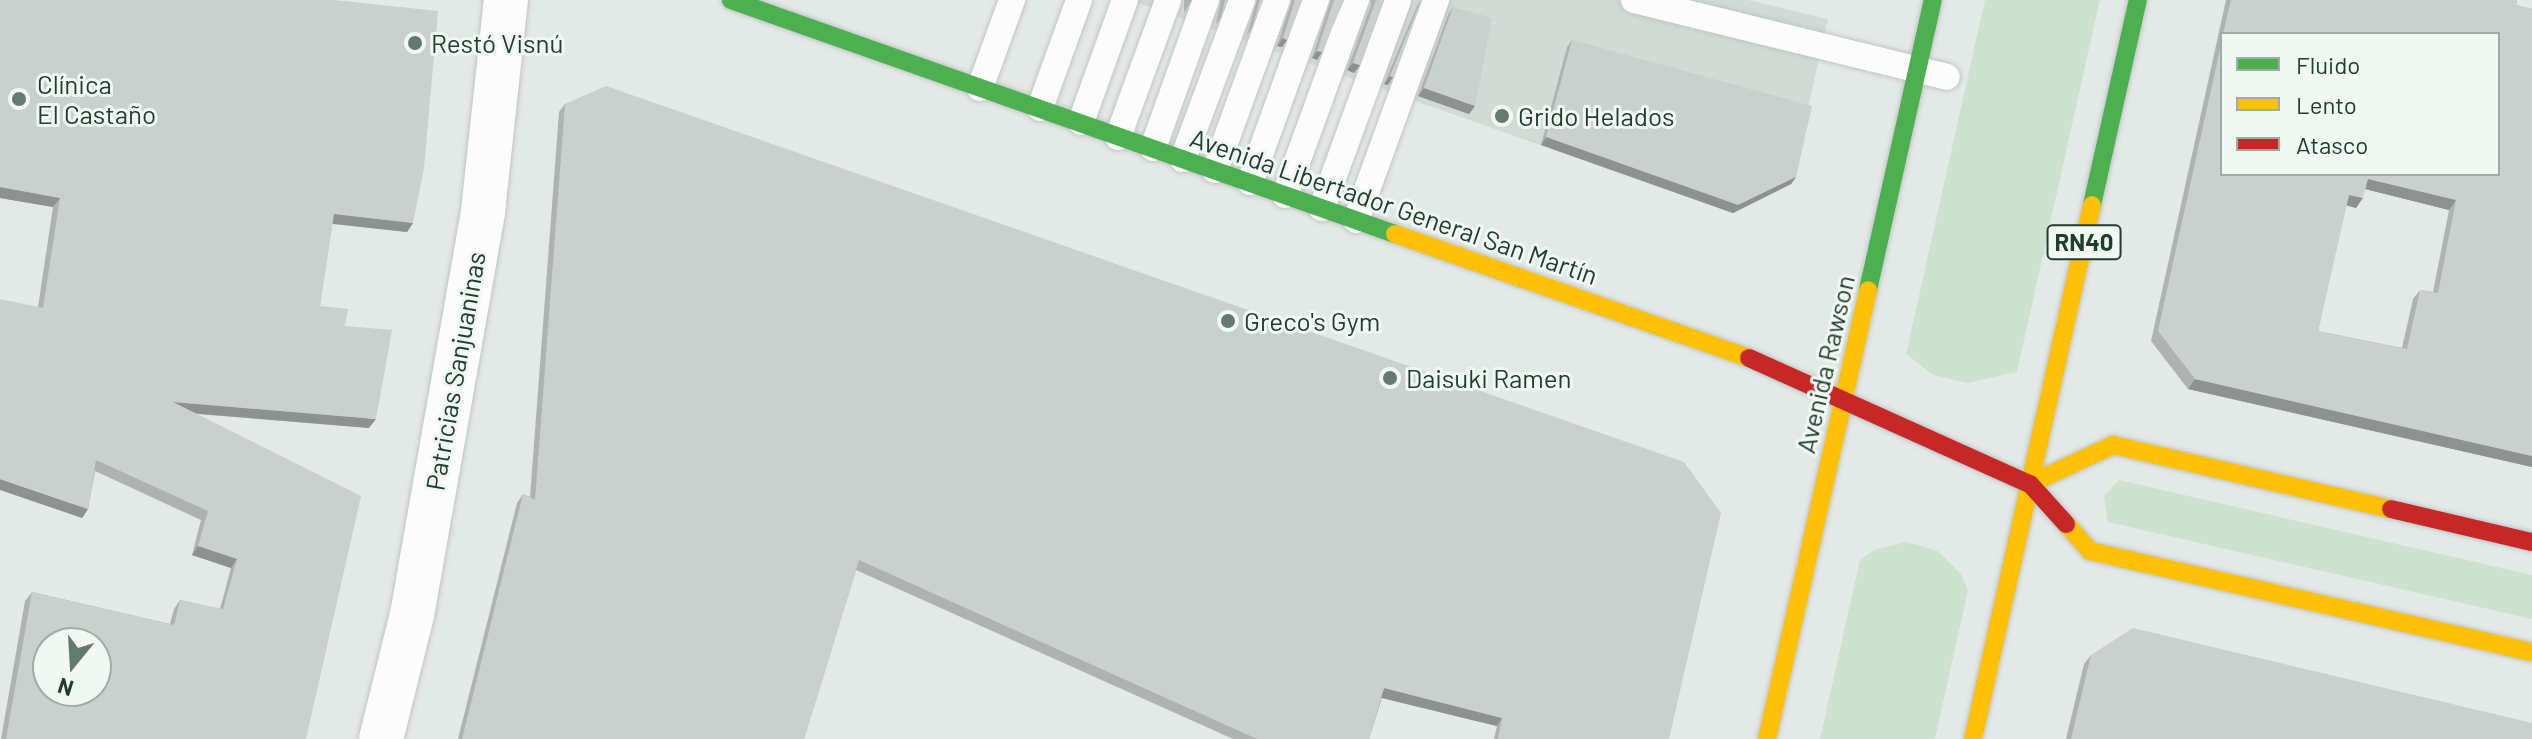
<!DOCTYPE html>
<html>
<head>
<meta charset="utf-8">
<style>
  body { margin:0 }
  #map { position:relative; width:2532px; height:739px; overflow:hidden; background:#e3e9e6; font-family:Barlow,sans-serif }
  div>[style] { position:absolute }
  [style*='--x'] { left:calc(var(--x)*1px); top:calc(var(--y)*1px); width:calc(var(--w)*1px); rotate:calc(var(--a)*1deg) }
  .built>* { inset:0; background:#d1dad5 }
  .green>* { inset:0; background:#cce2cf }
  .roads { filter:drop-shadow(0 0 2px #c0c6c3) drop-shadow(0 0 2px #c0c6c3) }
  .lane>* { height:26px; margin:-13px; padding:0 13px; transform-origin:13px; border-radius:13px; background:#fbfcfb }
  .street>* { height:44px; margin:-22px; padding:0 22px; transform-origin:22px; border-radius:22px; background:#fbfcfb }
  .fast>* { height:18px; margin:-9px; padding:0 9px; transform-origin:9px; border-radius:9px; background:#4caf50 }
  .slow>* { height:18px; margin:-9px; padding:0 9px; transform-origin:9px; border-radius:9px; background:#ffc107 }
  .jam>* { height:18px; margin:-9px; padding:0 9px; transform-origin:9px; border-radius:9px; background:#c62828 }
  .wall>* { inset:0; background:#aeb3b0 }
  .shaded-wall>* { inset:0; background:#8d9290 }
  .building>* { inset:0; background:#cad0cd }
  .dots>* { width:22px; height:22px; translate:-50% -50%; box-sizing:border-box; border:4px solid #f1f8f3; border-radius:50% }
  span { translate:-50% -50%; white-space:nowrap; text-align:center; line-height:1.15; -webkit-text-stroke:6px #f1f8f3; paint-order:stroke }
  .shield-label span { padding:2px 6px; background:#f1f8f3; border:2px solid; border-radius:6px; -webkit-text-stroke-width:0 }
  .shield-label { font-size:24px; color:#213c30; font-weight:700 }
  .poi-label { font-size:26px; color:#213c30 }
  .left { translate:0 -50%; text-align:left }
  .street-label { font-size:26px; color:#213c30 }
  .legend { position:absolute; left:2220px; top:32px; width:280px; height:144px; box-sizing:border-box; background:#f1f8f3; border:2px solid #9eada5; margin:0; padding:10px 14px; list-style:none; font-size:24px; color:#213c30 }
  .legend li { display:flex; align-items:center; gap:16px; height:40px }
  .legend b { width:40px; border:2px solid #9eada5 }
  .north { position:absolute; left:32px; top:627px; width:80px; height:80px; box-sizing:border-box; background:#f1f8f3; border:2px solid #9eada5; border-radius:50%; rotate:198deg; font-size:22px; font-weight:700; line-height:32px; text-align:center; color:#213c30 }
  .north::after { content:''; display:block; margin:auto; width:28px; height:36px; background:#657970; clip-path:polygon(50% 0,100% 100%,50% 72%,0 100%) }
</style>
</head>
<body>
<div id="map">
  <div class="built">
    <i style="clip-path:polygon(1130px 0,1748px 0,1828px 19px,1791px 184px,1733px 213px)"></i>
  </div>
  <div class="green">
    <i style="clip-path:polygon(1985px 0,2100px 0,2017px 372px,1967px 383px,1933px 375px,1906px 354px)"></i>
    <i style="clip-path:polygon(2119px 480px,2532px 575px,2532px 619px,2108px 522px,2104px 496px)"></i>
    <i style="clip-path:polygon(1906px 542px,1938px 551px,1961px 574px,1968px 590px,1935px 739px,1820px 739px,1860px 560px,1874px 550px)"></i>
  </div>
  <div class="roads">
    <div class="lane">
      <i style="--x:1634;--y:0;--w:322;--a:13.8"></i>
      <i style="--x:980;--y:88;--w:94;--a:-70"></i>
      <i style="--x:1040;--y:108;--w:115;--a:-70.1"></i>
      <i style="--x:1081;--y:122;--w:130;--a:-70.2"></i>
      <i style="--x:1118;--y:137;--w:146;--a:-69.9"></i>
      <i style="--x:1153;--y:148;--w:157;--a:-70.3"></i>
      <i style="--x:1183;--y:159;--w:170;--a:-69.6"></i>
      <i style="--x:1215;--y:170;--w:181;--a:-70"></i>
      <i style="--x:1250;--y:182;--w:194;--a:-70.1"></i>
      <i style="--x:1285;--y:195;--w:208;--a:-70"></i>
      <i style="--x:1322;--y:208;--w:221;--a:-69.9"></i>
      <i style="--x:1356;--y:220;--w:234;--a:-70"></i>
    </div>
    <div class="street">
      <i style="--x:381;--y:739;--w:128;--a:-76"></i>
      <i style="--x:412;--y:615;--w:410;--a:-80"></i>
      <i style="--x:483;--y:211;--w:212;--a:-83.8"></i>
    </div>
    <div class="fast">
      <i style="--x:731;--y:0;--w:704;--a:19.41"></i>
      <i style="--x:2092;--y:205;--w:210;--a:-77.4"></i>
      <i style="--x:1868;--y:290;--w:297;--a:-77.4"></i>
    </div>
    <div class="slow">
      <i style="--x:1395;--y:234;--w:375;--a:19.3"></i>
      <i style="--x:2030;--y:484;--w:92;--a:-25.2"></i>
      <i style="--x:2113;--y:445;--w:285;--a:13"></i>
      <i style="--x:2066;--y:524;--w:36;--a:48"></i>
      <i style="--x:2090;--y:551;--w:453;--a:12.9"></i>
      <i style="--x:1767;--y:739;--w:460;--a:-77.3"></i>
      <i style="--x:1973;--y:739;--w:547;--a:-77.44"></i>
    </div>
    <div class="jam">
      <i style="--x:1749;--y:358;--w:308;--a:24.2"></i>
      <i style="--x:2030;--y:484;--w:54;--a:48"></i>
      <i style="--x:2391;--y:509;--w:145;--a:13.2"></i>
    </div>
  </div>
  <div class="wall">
    <i style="clip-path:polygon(0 0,413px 223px,407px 232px,332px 224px,320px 306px,345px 326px,369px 428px,196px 414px,306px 739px,1px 739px,25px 601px,32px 592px,170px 624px,174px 609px,180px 600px,220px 609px,231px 568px,192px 555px,201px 520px,95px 471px,88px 509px,82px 518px,38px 307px,53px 207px,0 198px)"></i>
    <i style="clip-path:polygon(1184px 0,1192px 0,1184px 13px)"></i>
    <i style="clip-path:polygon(1221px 0,1228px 0,1221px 17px,1216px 24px)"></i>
    <i style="clip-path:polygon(1257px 0,1263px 0,1252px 28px,1247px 35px)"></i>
    <i style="clip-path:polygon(1292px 0,1302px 0,1282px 47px,1277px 46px)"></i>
    <i style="clip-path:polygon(1331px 0,1344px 0,1317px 60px,1312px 58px)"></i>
    <i style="clip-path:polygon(1371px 0,1384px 0,1360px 65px,1354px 73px,1347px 70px,1371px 5px)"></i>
    <i style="clip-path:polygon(1422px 0,1388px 85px,1384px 84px,1417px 6px)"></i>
    <i style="clip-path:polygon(evenodd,2226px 0,2517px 0,2516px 5px,2532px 9px,2532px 467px,2188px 389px,2151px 341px,2226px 0,2222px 34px,2498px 34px,2222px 174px,2222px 34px,2226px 0,2365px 189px,2449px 210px,2433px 292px,2420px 290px,2413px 299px,2402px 348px,2318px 331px,2346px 205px,2356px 208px,2365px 189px)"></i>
    <i style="clip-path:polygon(1453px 7px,1475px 106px,1469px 114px,1418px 96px,1448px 15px)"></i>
    <i style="clip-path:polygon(1572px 40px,1796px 177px,1791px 184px,1733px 213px,1541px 145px,1567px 47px)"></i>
    <i style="clip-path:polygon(565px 104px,1669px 739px,1494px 739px,1497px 726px,1382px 698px,1369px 739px,1233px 739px,856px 570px,804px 739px,458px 739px,517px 503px,523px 494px,530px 497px,559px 112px)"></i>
    <i style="clip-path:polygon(2091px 655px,2532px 739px,2066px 739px,2084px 664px)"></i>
  </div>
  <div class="shaded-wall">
    <i style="clip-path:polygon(1283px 38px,1287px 40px,1282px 47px,1277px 46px)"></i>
    <i style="clip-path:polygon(1317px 51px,1322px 52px,1317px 60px,1312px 58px)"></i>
    <i style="clip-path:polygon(1353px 63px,1360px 65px,1354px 73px,1347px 70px)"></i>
    <i style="clip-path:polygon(1390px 76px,1393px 77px,1388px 85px,1384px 84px)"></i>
    <i style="clip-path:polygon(1424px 88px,1475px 106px,1469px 114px,1418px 96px)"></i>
    <i style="clip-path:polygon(1546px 137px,1796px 177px,1791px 184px,1733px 213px,1541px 145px)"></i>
    <i style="clip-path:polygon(2368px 179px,2456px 200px,2449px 210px,2361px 188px)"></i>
    <i style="clip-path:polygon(0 187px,60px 198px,53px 207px,0 198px)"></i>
    <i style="clip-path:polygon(2349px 195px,2363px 198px,2356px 208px,2342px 204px)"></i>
    <i style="clip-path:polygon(334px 214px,413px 223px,407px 232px,327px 223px)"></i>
    <i style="clip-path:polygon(2195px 379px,2532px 456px,2532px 467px,2188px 389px)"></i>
    <i style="clip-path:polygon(173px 402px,376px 419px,369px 428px,167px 411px)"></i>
    <i style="clip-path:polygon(0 479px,88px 509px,82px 518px,0 490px)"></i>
    <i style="clip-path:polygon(198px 546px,237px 559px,231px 568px,192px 555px)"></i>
    <i style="clip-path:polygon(1384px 688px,1502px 718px,1497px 726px,1378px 697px)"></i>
  </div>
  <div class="building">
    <i style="clip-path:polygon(evenodd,0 0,334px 0,438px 11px,424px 168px,413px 223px,334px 214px,320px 306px,348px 309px,345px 326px,392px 330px,376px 419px,173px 402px,361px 496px,306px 739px,6px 739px,32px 592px,174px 625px,180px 600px,223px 609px,237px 559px,198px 546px,208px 511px,96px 460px,88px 509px,0 479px,0 299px,43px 308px,60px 198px,0 187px,0 0,48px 643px,96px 643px,96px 691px,48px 691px,48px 643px)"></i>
    <i style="clip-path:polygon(1225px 0,1228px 0,1221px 17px)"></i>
    <i style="clip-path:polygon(1260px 0,1263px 0,1252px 28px)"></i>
    <i style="clip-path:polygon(1295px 0,1302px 0,1287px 40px,1283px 38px)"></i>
    <i style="clip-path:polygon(1334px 0,1344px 0,1322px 52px,1317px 51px)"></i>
    <i style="clip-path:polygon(1376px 0,1384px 0,1360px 65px,1353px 63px)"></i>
    <i style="clip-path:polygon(1422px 0,1393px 77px,1390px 76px,1421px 0)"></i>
    <i style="clip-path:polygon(evenodd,2231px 0,2517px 0,2516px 5px,2532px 9px,2532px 456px,2195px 379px,2158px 331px,2222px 40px,2222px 174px,2498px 174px,2498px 34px,2223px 34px,2231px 0,2368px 179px,2456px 200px,2438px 293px,2420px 290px,2407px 349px,2318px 331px,2349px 195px,2363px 198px,2368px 179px)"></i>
    <i style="clip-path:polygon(1453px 7px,1492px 18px,1475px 106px,1424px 88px)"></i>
    <i style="clip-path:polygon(1572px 40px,1812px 106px,1796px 177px,1738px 205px,1546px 137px)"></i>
    <i style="clip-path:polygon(606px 86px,1684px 462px,1721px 513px,1669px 739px,1498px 739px,1502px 718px,1384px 688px,1369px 739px,1257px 739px,859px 560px,804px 739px,462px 739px,523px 494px,535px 500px,565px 104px)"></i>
    <i style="clip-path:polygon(2133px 628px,2532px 723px,2532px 739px,2071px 739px,2091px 655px)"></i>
  </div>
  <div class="dots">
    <i style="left:415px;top:43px;background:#657970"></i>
    <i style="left:19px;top:99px;background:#657970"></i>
    <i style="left:1502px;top:116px;background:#657970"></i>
    <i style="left:1228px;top:321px;background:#657970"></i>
    <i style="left:1390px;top:378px;background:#657970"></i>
  </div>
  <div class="shield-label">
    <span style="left:2084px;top:242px">RN40</span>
  </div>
  <div class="poi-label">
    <span class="left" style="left:431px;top:43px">Restó Visnú</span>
    <span class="left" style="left:37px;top:99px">Clínica<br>El Castaño</span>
    <span class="left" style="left:1518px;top:116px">Grido Helados</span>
    <span class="left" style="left:1244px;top:321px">Greco's Gym</span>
    <span class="left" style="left:1406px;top:378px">Daisuki Ramen</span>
  </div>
  <div class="street-label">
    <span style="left:1394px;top:206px;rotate:19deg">Avenida Libertador General San Martín</span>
    <span style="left:1825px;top:364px;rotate:-77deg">Avenida Rawson</span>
    <span style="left:455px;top:371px;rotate:-80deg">Patricias Sanjuaninas</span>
  </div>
  <ul class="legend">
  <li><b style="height:10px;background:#4caf50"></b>Fluido</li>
  <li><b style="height:10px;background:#ffc107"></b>Lento</li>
  <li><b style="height:10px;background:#c62828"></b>Atasco</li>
  </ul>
  <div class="north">N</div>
</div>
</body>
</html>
